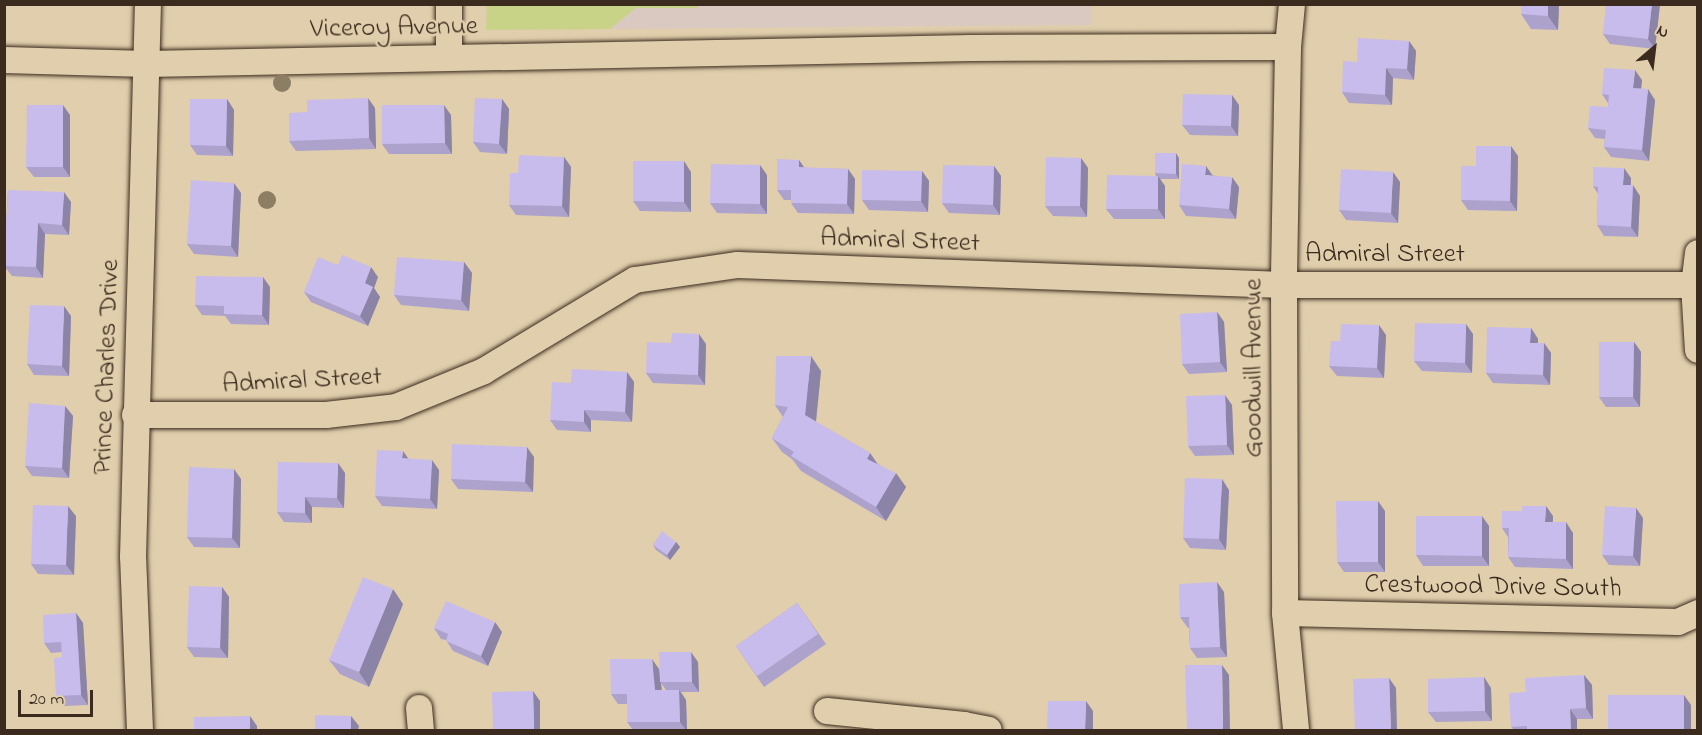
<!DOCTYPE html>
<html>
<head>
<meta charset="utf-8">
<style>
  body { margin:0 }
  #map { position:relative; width:1702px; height:735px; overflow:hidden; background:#e1ceac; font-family:"Indie Flower",sans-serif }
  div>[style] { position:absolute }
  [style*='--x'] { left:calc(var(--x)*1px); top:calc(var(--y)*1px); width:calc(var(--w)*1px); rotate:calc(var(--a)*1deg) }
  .built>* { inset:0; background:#dac9c0 }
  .green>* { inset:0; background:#c8d387 }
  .roads { filter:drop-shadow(0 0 2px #3b2a1e) drop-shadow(0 0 2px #3b2a1e) }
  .street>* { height:26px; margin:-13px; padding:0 13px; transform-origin:13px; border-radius:13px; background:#e1ceac }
  .trees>* { width:18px; height:18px; margin:-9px; border-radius:50%; background:#8d7d63 }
  .wall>* { inset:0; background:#aca2cc }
  .shaded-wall>* { inset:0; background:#8c84a6 }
  .building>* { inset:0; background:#c8bced }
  span { translate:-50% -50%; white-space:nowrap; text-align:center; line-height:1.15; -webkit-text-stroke:5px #e1ceac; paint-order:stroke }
  .street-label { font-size:27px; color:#3b2a1e }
  .frame { position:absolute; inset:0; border:6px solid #3b2a1e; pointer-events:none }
  .north { position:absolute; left:1624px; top:18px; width:60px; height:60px; -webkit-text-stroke:4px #e1ceac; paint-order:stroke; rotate:28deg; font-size:16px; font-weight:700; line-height:24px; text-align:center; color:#3b2a1e }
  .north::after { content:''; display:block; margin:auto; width:21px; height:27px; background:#3b2a1e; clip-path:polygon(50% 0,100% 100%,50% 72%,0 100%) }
  .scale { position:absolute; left:18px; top:690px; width:75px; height:27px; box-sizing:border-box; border:3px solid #3b2a1e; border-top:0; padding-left:8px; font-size:18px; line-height:21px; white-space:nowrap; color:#3b2a1e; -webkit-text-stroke:4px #e1ceac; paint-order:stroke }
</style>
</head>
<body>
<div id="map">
  <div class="built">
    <i style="clip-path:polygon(487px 4px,1092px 5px,1091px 25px,486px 30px)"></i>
  </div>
  <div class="green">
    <i style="clip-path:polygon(487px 5px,698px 4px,698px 8px,636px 8px,610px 29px,486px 30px)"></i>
  </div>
  <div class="roads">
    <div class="street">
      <i style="--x:449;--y:4;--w:52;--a:90"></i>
      <i style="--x:1292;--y:4;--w:43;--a:95.3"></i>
      <i style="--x:1288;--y:47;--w:238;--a:91"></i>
      <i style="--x:1284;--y:285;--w:328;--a:89.8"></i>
      <i style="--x:1285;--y:613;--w:118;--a:84.6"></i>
      <i style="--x:4;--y:60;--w:143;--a:1.6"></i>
      <i style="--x:147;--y:64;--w:824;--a:-1.11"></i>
      <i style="--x:971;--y:48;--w:317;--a:-0.2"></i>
      <i style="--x:1698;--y:253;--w:32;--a:97"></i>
      <i style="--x:1694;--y:285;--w:65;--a:86.5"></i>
      <i style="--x:135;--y:415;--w:191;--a:0"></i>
      <i style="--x:326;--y:415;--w:70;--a:-6.5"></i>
      <i style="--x:396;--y:407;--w:95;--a:-22.2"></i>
      <i style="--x:484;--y:371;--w:176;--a:-31.1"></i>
      <i style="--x:635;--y:280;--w:104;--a:-8.3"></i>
      <i style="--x:738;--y:265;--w:546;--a:2.1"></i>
      <i style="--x:1284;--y:285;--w:414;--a:0"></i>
      <i style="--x:1285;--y:613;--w:393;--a:1.3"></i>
      <i style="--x:1678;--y:622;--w:22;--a:-24"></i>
      <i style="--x:419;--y:708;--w:22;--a:85"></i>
      <i style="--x:827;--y:711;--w:138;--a:5.8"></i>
      <i style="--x:964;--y:725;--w:25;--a:11"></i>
      <i style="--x:140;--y:730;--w:173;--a:-92.3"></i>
      <i style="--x:133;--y:557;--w:553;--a:-88.45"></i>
    </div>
  </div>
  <div class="trees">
    <i style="left:282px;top:83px"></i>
    <i style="left:267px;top:200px"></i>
  </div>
  <div class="wall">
    <i style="clip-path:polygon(1559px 4px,1558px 30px,1531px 29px,1521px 14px)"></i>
    <i style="clip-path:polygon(1660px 4px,1655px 49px,1610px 44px,1603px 34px)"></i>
    <i style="clip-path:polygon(1409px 41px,1416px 51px,1414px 80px,1393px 78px,1392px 105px,1349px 103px,1342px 92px,1357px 62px)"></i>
    <i style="clip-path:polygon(1642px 80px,1641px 89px,1655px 100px,1649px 161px,1611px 157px,1604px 147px,1605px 139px,1595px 138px,1588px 128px,1608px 107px,1608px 103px,1602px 94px)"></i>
    <i style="clip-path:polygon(227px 99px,234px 110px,233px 156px,197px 155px,190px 145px)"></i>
    <i style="clip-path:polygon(502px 99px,509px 109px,507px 154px,480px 152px,473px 142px)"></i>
    <i style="clip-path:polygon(1239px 105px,1238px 136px,1190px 135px,1182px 125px)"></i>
    <i style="clip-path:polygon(375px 108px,376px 149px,296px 151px,289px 141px,307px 112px)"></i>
    <i style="clip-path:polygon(70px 115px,70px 177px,34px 177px,26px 167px)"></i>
    <i style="clip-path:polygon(451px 115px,452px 154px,389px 154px,382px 144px)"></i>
    <i style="clip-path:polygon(1518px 156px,1517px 211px,1468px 210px,1461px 200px)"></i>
    <i style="clip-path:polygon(564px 157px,571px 167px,569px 217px,516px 215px,509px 205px,518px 173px)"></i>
    <i style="clip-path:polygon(1081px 158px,1088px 168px,1087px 217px,1053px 216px,1045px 206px)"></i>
    <i style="clip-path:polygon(1179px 158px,1179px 179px,1160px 179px,1165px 186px,1165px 219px,1114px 219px,1106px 209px,1156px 176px,1155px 173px)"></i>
    <i style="clip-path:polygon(799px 160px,804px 168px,848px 169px,855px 179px,854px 214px,798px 213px,791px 203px,791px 200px,784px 200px,777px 190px)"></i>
    <i style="clip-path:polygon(994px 166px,1001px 176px,1000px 215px,949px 213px,942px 203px)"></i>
    <i style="clip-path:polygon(922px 171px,929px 181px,928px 212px,869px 210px,862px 200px)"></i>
    <i style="clip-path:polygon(691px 172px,691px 212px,640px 211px,633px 201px)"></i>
    <i style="clip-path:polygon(767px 175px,767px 214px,717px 213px,710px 203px)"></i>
    <i style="clip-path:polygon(1213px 175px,1239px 187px,1236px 219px,1186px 216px,1179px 205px)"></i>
    <i style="clip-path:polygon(1631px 178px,1631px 185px,1640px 196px,1638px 237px,1604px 236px,1597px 225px,1598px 194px,1593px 186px)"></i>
    <i style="clip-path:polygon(1400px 182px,1398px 223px,1346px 220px,1339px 210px)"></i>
    <i style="clip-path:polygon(8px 190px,71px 202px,69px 235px,45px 234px,43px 278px,12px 276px,4px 266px)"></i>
    <i style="clip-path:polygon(241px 193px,238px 257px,194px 254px,187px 244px)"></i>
    <i style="clip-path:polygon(464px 262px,472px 273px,469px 311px,401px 305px,394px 295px)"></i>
    <i style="clip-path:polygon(338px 265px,378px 277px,374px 288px,380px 297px,368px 326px,311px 302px,304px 292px)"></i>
    <i style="clip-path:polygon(270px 287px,269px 325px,231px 324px,225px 316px,202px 315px,195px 305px)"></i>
    <i style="clip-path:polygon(1217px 312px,1224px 322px,1227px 372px,1189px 374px,1182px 364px)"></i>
    <i style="clip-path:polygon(71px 316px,69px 376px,34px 375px,27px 364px)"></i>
    <i style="clip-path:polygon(1531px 328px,1538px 339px,1538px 343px,1544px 343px,1551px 353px,1550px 385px,1493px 383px,1486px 373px)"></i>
    <i style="clip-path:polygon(1473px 334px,1472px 373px,1422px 371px,1414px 361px)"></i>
    <i style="clip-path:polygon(1386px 335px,1384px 378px,1337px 376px,1329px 366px,1340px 341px)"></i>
    <i style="clip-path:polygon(1634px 342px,1641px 352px,1640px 407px,1606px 407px,1599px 397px)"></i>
    <i style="clip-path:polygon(706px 344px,705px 385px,653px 383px,646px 373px)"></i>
    <i style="clip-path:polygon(821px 371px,816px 422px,870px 453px,877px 463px,906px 487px,886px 521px,801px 471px,792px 459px,782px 452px,772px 438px,783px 417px,775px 405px)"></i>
    <i style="clip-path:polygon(627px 372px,634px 382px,632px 422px,591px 420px,591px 432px,557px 430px,550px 420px,571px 383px)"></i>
    <i style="clip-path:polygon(1232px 405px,1234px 455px,1195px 456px,1188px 446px)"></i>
    <i style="clip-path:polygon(65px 406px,73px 416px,69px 478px,32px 476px,25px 466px)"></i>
    <i style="clip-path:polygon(534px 457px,533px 492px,458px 489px,451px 479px)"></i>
    <i style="clip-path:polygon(408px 459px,439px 470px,437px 509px,382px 506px,375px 496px)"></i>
    <i style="clip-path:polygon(345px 473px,344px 508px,312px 507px,312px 523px,284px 522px,277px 512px)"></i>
    <i style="clip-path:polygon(241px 479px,240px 548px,194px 547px,187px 537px)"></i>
    <i style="clip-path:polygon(1229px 490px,1226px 550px,1190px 548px,1183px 538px)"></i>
    <i style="clip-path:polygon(1385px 511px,1385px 572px,1344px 572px,1337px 562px)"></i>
    <i style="clip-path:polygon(76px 516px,74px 575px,38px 574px,31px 564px)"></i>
    <i style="clip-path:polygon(1553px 516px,1553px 522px,1573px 533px,1573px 569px,1515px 567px,1508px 557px,1508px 537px,1502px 528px)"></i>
    <i style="clip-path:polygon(1643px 518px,1640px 566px,1609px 565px,1602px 555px)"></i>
    <i style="clip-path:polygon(1489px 526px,1489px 566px,1423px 566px,1416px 555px)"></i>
    <i style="clip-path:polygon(676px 542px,680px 547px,670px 560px,656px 550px,653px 545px)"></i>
    <i style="clip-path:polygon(222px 587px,229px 597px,228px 658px,194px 657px,187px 647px)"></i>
    <i style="clip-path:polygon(1224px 592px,1227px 657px,1197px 658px,1190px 648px,1189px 628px,1188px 628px,1180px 617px)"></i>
    <i style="clip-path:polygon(797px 603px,826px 644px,764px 687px,736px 646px)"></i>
    <i style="clip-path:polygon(403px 604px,369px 687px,340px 674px,329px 660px)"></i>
    <i style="clip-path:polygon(76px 613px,83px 623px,88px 705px,63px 706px,56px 696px,62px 657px,62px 652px,51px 653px,44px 643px)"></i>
    <i style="clip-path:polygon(434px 628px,502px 632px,488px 666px,453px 651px,446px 640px,441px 639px)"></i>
    <i style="clip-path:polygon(evenodd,698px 662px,699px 692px,681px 692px,686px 700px,687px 730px,633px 730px,627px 722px,627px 704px,618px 704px,611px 694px,659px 669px,660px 677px,698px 662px,661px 683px,666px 690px,662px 690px,661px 683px)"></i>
    <i style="clip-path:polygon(1584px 675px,1592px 685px,1593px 719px,1577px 719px,1577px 730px,1514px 730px,1511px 727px,1526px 692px)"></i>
    <i style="clip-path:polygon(1491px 688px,1492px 721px,1436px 722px,1428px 712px)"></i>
  </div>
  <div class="shaded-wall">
    <i style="clip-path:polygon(1548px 4px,1559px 4px,1558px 30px,1548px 16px)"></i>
    <i style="clip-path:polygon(1652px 4px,1660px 4px,1655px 49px,1648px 39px)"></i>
    <i style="clip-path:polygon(1409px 41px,1416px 51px,1414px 80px,1407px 69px)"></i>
    <i style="clip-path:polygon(1386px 68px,1393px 78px,1392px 105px,1385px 95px)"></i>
    <i style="clip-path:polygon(1635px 70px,1642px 80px,1640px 99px,1633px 88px)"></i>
    <i style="clip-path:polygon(1648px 89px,1655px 100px,1649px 161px,1642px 150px)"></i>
    <i style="clip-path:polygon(1232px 95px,1239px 105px,1238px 136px,1231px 126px)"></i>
    <i style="clip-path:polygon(368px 98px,375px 108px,376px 149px,369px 138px)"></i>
    <i style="clip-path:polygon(227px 99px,234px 110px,233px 156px,226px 146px)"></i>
    <i style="clip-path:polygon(502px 99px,509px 109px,507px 154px,499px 144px)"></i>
    <i style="clip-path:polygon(63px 105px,70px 115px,70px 177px,63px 167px)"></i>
    <i style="clip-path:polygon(444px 105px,451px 115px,452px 154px,445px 143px)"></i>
    <i style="clip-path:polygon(1511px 146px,1518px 156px,1517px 211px,1510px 201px)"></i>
    <i style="clip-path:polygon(1176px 153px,1179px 158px,1179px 179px,1176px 174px)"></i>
    <i style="clip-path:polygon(564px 157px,571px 167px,569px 217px,562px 206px)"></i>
    <i style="clip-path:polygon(1081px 158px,1088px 168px,1087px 217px,1080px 206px)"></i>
    <i style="clip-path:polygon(799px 160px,806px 170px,799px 167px)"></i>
    <i style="clip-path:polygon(684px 161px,691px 172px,691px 212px,684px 202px)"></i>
    <i style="clip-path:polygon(760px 165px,767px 175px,767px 214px,760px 204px)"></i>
    <i style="clip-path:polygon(994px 166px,1001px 176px,1000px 215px,993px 205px)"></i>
    <i style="clip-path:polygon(1206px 166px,1213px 176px,1205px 175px)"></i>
    <i style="clip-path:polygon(1624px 168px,1631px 178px,1630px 195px,1623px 185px)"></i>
    <i style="clip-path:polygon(848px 169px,855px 179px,854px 214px,847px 204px)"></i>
    <i style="clip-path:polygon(922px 171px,929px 181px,928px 212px,921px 201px)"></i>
    <i style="clip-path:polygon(1393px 172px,1400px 182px,1398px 223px,1391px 213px)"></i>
    <i style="clip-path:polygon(1158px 176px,1165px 186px,1165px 219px,1158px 209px)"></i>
    <i style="clip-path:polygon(1232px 177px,1239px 187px,1236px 219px,1229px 209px)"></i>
    <i style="clip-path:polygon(234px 183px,241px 193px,238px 257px,231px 246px)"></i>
    <i style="clip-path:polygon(1633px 185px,1640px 196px,1638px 237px,1631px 227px)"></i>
    <i style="clip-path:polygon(64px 192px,71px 202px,69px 235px,62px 225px)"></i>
    <i style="clip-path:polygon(38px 223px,45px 234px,43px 278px,36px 267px)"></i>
    <i style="clip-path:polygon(464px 262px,472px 273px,469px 311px,461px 300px)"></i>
    <i style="clip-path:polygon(371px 267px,378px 277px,374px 288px,380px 297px,368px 326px,360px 316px,365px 283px)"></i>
    <i style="clip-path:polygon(263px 277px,270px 287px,269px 325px,262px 315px)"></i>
    <i style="clip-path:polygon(64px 306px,71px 316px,69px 376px,62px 366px)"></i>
    <i style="clip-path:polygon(1217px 312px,1224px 322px,1227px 372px,1220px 362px)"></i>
    <i style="clip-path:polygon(1466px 324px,1473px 334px,1472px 373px,1465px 363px)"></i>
    <i style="clip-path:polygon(1379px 325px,1386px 335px,1384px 378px,1377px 368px)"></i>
    <i style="clip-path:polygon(1531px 328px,1538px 339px,1537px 353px,1530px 343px)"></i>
    <i style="clip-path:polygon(699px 334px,706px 344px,705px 385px,698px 375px)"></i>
    <i style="clip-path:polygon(1634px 342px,1641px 352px,1640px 407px,1633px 397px)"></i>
    <i style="clip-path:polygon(1544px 343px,1551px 353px,1550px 385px,1543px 375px)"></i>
    <i style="clip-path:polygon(811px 356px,821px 371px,815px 430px,805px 415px)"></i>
    <i style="clip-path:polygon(627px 372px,634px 382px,632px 422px,625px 412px)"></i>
    <i style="clip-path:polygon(1225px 395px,1232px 405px,1234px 455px,1227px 445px)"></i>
    <i style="clip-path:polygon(65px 406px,73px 416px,69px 478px,62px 468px)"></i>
    <i style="clip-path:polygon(584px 410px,591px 420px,591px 432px,584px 422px)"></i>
    <i style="clip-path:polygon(527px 447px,534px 457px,533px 492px,525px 482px)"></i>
    <i style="clip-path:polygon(403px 451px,410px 461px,402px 458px)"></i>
    <i style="clip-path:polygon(870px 453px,880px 468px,867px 459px)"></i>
    <i style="clip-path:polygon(432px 460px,439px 470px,437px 509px,430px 499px)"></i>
    <i style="clip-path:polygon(338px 463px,345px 473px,344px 508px,337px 498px)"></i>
    <i style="clip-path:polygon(234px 469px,241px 479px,240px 548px,232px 538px)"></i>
    <i style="clip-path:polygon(896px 473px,906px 487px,886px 521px,876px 507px)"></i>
    <i style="clip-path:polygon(1222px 479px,1229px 490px,1226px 550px,1219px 539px)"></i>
    <i style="clip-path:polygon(305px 497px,312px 507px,312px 523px,305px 513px)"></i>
    <i style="clip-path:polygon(1378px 501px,1385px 511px,1385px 572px,1378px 562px)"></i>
    <i style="clip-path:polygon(68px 506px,76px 516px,74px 575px,66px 565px)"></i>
    <i style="clip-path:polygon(1546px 506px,1553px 516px,1552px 532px,1545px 522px)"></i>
    <i style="clip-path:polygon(1636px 508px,1643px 518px,1640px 566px,1633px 556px)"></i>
    <i style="clip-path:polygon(1482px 516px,1489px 526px,1489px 566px,1482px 556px)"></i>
    <i style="clip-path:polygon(1566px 522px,1573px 533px,1573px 569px,1566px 559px)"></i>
    <i style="clip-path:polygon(676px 542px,680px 547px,670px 560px,667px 555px)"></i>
    <i style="clip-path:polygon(1217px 582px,1224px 592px,1227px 657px,1220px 647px)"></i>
    <i style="clip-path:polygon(222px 587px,229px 597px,228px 658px,220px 648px)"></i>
    <i style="clip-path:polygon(393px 589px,403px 604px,369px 687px,359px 672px)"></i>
    <i style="clip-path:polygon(76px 613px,83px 623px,88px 705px,81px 695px)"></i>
    <i style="clip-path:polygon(495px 622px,502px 632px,488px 666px,481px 656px)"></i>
    <i style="clip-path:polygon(691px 652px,698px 662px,699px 692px,692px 682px)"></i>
    <i style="clip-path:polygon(652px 659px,659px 669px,663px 700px,655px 690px)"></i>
    <i style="clip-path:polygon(1222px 665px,1229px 675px,1230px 730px,1223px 730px)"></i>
    <i style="clip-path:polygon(1584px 675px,1592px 685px,1593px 719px,1586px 708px)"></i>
    <i style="clip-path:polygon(1484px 677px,1491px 688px,1492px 721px,1485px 711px)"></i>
    <i style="clip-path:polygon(1389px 678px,1396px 688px,1397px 730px,1391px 730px)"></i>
    <i style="clip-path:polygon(679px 690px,686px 700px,687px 730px,686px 730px,680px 722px)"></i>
    <i style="clip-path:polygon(533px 691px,540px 701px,540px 730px,534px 730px)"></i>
    <i style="clip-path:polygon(1684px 695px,1691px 705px,1691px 730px,1684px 730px)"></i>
    <i style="clip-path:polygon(1086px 701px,1093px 711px,1093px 730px,1085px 730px)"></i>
    <i style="clip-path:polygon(1570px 709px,1577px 719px,1577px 730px,1571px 730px)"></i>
    <i style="clip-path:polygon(250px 716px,257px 726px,257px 730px,250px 730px)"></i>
    <i style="clip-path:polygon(351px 716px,359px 726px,358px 730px,351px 730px)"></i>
  </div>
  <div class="building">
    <i style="clip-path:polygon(1521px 4px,1548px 4px,1548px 16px,1521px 14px)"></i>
    <i style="clip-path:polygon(1606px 4px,1652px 4px,1648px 39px,1603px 34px)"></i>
    <i style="clip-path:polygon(1358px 38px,1409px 41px,1407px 69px,1386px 68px,1385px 95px,1342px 92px,1343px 61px,1357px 62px)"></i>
    <i style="clip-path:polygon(1604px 68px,1635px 70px,1633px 88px,1648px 89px,1642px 150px,1604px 147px,1606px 130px,1588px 128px,1590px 106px,1608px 107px,1609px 95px,1602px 94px)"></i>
    <i style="clip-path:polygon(1183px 94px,1232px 95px,1231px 126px,1182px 125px)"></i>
    <i style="clip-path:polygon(368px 98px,369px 138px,289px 141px,289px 113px,307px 112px,307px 100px)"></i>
    <i style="clip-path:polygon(475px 98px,502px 99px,499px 144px,473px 142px)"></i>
    <i style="clip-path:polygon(190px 99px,227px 99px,226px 146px,190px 145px)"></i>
    <i style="clip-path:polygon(27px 105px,63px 105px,63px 167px,26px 167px)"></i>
    <i style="clip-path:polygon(382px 105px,444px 105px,445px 143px,382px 144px)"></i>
    <i style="clip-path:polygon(1476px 146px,1511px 146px,1510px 201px,1461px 200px,1461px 166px,1476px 166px)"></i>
    <i style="clip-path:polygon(1155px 153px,1176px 153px,1176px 174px,1155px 173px)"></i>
    <i style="clip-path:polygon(519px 155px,564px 157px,562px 206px,509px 205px,510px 173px,518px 173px)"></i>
    <i style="clip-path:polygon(1046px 157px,1081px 158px,1080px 206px,1045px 206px)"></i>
    <i style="clip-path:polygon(777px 159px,799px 160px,799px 167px,848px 169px,847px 204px,791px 203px,791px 190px,777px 190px)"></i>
    <i style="clip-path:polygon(633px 161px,684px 161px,684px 202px,633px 201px)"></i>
    <i style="clip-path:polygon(711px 164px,760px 165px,760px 204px,710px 203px)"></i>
    <i style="clip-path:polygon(1182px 164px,1206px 166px,1205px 175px,1232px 177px,1229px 209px,1179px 205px)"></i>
    <i style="clip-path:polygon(943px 165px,994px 166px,993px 205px,942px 203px)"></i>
    <i style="clip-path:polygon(1593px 167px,1624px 168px,1623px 185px,1633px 185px,1631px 227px,1597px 225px,1598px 187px,1593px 186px)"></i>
    <i style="clip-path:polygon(1341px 169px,1393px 172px,1391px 213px,1339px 210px)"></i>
    <i style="clip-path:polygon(862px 170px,922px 171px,921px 201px,862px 200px)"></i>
    <i style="clip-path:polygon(1107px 175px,1158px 176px,1158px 209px,1106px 209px)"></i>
    <i style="clip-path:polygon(191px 180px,234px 183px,231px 246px,187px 244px)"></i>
    <i style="clip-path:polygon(8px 190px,64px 192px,62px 225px,38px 223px,36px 267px,4px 266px)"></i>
    <i style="clip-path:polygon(342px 255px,371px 267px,365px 283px,373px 287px,360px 316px,304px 292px,318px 257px,338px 265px)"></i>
    <i style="clip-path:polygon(397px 257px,464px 262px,461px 300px,394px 295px)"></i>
    <i style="clip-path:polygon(196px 276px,263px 277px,262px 315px,224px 314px,224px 306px,195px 305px)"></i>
    <i style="clip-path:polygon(30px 305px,64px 306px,62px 366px,27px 364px)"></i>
    <i style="clip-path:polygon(1217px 312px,1220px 362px,1182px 364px,1180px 314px)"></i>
    <i style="clip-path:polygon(1415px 323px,1466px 324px,1465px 363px,1414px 361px)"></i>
    <i style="clip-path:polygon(1341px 324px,1379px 325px,1377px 368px,1329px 366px,1331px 341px,1340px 341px)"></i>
    <i style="clip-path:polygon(1487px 327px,1531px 328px,1530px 343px,1544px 343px,1543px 375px,1486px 373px)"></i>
    <i style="clip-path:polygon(672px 333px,699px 334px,698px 375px,646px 373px,647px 342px,671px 343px)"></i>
    <i style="clip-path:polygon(1599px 342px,1634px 342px,1633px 397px,1599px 397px)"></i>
    <i style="clip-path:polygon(776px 356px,811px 356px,805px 415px,870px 453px,867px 459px,896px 473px,876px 507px,791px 456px,794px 452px,772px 438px,788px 407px,775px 405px)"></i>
    <i style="clip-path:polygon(572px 369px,627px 372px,625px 412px,584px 410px,584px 422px,550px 420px,552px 382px,571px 383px)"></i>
    <i style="clip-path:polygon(1225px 395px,1227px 445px,1188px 446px,1186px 396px)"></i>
    <i style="clip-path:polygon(29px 403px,65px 406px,62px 468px,25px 466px)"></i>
    <i style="clip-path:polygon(452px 444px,527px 447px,525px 482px,451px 479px)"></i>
    <i style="clip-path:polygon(377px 450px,403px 451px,402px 458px,432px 460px,430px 499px,375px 496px)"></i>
    <i style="clip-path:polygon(278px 462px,338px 463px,337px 498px,305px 497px,305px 513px,277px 512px)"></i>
    <i style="clip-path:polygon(189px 467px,234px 469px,232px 538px,187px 537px)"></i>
    <i style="clip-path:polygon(1185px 478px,1222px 479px,1219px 539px,1183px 538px)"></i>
    <i style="clip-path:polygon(1336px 501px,1378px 501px,1378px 562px,1337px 562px)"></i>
    <i style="clip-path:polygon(33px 505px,68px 506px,66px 565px,31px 564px)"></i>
    <i style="clip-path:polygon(1522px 506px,1546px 506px,1545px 522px,1566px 522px,1566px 559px,1508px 557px,1509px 528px,1502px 528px,1502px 511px,1522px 511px)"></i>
    <i style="clip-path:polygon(1605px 506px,1636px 508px,1633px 556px,1602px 555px)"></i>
    <i style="clip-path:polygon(1416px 516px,1482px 516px,1482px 556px,1416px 555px)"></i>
    <i style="clip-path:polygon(662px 531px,676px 542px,667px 555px,653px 545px)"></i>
    <i style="clip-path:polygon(363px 577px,393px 589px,359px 672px,329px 660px)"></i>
    <i style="clip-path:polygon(1217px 582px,1220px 647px,1190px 648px,1189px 617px,1180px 617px,1179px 584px)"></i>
    <i style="clip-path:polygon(189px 586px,222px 587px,220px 648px,187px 647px)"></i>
    <i style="clip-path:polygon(446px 601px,495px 622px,481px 656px,446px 641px,448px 634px,434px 628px)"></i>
    <i style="clip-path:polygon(797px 603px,818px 634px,757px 676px,736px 646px)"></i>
    <i style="clip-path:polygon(76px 613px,81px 695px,56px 696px,54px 658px,62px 657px,61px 642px,44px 643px,43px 615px)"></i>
    <i style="clip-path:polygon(659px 652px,691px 652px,692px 682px,660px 682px)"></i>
    <i style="clip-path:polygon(610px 659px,652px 659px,655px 690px,679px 690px,680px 722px,627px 722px,627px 694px,611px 694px)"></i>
    <i style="clip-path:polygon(1185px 665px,1222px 665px,1223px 730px,1187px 730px)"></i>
    <i style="clip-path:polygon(1584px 675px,1586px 708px,1570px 709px,1571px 730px,1527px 730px,1527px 726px,1511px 727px,1509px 693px,1526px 692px,1525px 678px)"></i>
    <i style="clip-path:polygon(1484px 677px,1485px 711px,1428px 712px,1428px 679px)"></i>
    <i style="clip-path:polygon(1389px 678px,1391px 730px,1355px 730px,1353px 679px)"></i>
    <i style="clip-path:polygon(533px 691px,534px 730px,493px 730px,492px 692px)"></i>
    <i style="clip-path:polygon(1608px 695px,1684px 695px,1684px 730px,1608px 730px)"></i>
    <i style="clip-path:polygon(1048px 701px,1086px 701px,1085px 730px,1047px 730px)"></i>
    <i style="clip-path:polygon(315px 715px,351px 716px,351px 730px,315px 730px)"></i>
    <i style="clip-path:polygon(250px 716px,250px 730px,194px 730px,194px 717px)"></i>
  </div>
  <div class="street-label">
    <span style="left:394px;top:28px;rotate:-1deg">Viceroy Avenue</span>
    <span style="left:900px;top:241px;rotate:2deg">Admiral Street</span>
    <span style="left:1385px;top:255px">Admiral Street</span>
    <span style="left:107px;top:367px;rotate:-88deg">Prince Charles Drive</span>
    <span style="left:1254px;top:368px;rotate:-90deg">Goodwill Avenue</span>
    <span style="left:302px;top:381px;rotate:-3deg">Admiral Street</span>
    <span style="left:1493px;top:587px;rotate:1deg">Crestwood Drive South</span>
  </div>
  <div class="frame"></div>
  <div class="north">N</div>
  <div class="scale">20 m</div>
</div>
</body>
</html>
